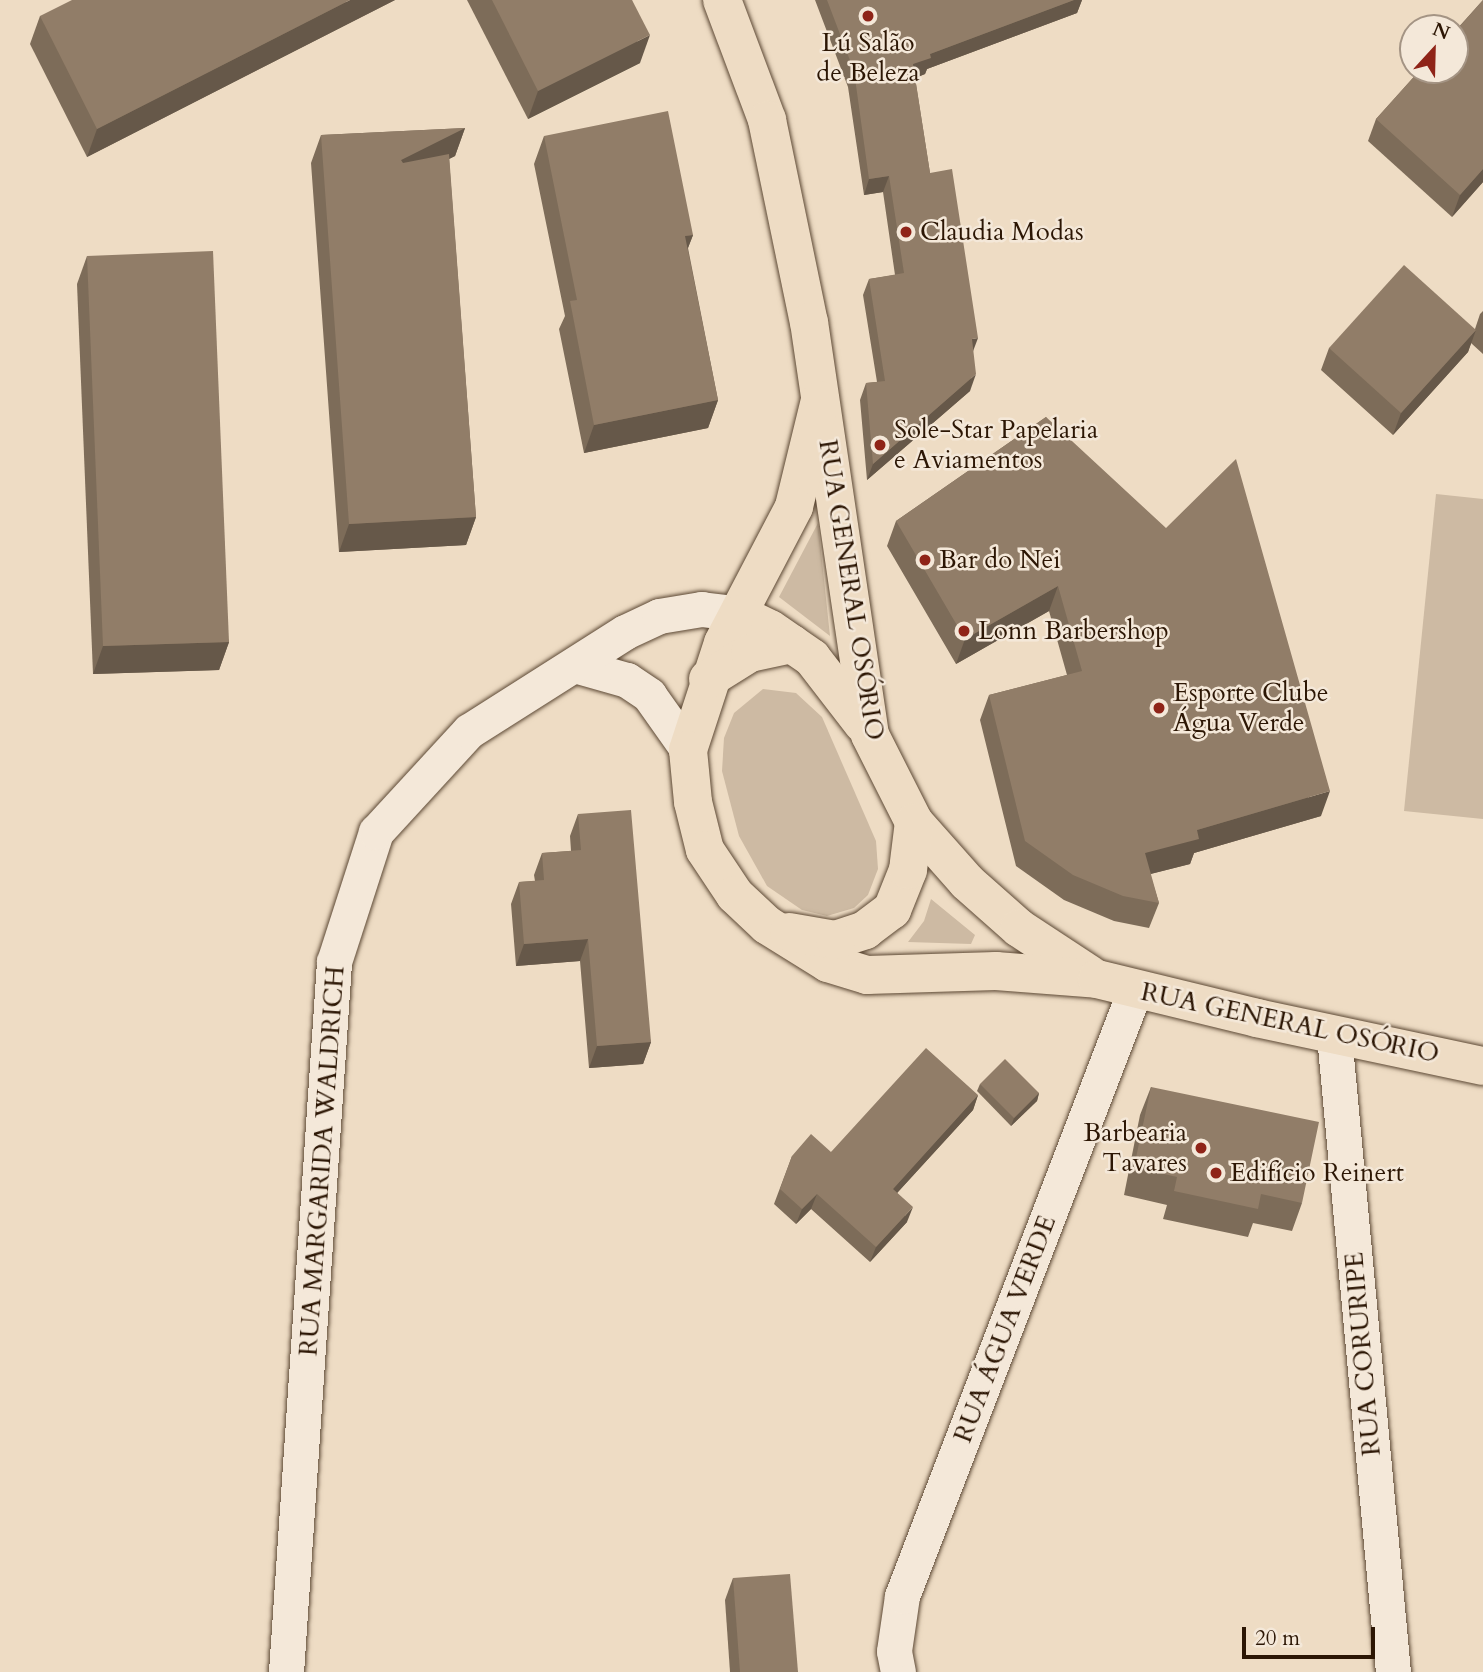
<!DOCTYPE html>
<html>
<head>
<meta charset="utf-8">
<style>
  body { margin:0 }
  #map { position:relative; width:1483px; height:1672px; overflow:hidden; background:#eedcc4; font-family:Cardo,serif }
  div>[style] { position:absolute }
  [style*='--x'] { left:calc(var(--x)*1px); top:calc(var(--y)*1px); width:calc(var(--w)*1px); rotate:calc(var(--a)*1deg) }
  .green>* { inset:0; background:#cdbaa3 }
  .roads { filter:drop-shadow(0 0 2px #5c4834) drop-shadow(0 0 2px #5c4834) }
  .minor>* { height:35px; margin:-17.5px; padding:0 17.5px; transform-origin:17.5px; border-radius:17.5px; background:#f4e8d9 }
  .primary>* { height:38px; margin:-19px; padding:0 19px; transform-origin:19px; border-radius:19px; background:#eedcc4 }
  .wall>* { inset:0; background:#7d6c59 }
  .shaded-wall>* { inset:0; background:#665849 }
  .building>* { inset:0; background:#917d68 }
  .dots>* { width:19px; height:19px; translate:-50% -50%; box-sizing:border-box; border:4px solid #f4e8d9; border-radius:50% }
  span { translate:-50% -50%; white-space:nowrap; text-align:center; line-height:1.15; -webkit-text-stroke:5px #f4e8d9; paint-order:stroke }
  .poi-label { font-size:26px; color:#2c1604 }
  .left { translate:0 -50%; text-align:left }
  .right { translate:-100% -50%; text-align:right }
  .street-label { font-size:26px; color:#2c1604 }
  .north { position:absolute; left:1399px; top:14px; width:70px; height:70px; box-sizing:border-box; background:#f4e8d9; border:2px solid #a49484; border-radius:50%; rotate:22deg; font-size:19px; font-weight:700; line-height:28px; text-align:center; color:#2c1604 }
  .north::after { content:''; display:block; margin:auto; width:24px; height:32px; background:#8f2418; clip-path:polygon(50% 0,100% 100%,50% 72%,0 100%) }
  .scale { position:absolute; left:1242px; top:1627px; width:133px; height:32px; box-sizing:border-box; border:4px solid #2c1604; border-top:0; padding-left:9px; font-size:21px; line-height:24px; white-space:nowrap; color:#2c1604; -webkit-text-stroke:5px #f4e8d9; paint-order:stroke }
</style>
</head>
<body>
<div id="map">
  <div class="green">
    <i style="clip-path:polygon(1436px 494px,1483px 499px,1483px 819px,1404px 811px)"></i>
    <i style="clip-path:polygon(818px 523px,830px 636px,779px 597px)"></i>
    <i style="clip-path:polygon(763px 689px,796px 693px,822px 717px,876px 841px,878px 869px,868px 895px,854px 908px,827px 916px,802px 910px,767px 886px,739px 836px,722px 771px,724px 738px,734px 713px)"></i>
    <i style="clip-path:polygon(931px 899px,975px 935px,971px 944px,908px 942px,924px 921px)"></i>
  </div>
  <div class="roads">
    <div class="minor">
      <i style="--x:574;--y:665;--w:55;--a:15.8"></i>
      <i style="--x:627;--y:680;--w:27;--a:34"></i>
      <i style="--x:649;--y:695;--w:67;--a:54.7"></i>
      <i style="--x:1334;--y:1035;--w:640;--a:84.71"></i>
      <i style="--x:286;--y:1672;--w:712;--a:-86.13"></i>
      <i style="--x:334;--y:962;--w:137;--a:-72.1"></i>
      <i style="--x:376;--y:832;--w:137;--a:-47.4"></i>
      <i style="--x:469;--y:731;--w:185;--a:-32.4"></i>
      <i style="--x:625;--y:632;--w:38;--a:-25"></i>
      <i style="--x:659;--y:616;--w:43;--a:-9.5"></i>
      <i style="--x:701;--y:609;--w:38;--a:7"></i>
      <i style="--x:898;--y:1672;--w:21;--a:-101"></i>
      <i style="--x:894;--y:1651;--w:56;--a:-81.7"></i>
      <i style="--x:902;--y:1596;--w:649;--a:-68.97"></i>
    </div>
    <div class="primary">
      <i style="--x:722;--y:0;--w:128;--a:69.4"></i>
      <i style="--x:767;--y:120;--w:206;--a:78.3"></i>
      <i style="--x:809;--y:322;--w:417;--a:81.6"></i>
      <i style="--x:870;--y:735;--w:97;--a:63.2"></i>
      <i style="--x:914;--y:822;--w:80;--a:48.5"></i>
      <i style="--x:967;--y:882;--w:69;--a:41.5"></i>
      <i style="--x:1019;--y:928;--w:84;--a:33.3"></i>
      <i style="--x:820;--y:400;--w:110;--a:103.7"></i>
      <i style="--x:794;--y:507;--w:153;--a:117.6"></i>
      <i style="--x:723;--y:643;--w:113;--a:108.1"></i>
      <i style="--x:688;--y:750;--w:52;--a:84.5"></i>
      <i style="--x:693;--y:802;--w:49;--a:76"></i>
      <i style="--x:705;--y:850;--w:54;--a:56.3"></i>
      <i style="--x:735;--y:895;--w:44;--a:43.2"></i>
      <i style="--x:767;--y:925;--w:72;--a:31.9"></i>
      <i style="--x:828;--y:963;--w:41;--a:17.1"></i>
      <i style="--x:867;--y:975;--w:129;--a:-1.8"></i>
      <i style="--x:996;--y:971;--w:101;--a:4.5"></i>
      <i style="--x:1097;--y:979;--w:165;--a:13.7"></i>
      <i style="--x:1257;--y:1018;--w:231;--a:12"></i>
      <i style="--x:739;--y:614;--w:34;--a:26"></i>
      <i style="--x:770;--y:629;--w:51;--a:34.6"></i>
      <i style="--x:812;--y:658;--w:83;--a:52.3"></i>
      <i style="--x:708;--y:679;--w:49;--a:-31.8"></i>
      <i style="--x:750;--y:653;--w:43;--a:-12.1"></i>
      <i style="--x:789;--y:932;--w:47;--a:9.9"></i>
      <i style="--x:835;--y:940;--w:32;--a:-18"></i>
      <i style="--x:865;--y:930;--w:34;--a:-37"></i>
      <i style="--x:892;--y:910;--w:43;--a:-68.2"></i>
      <i style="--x:908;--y:870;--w:48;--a:-82.9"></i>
    </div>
  </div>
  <div class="wall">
    <i style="clip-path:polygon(395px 0,87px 157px,30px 44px,40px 16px)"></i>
    <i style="clip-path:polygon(467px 0,632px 0,640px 63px,528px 119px)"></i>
    <i style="clip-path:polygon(815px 0,1082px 0,1077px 13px,927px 69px,925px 74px,915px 78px,930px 173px,973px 351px,970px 391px,867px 480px,860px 400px,866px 383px,877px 382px,863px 295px,869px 279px,895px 275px,883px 192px,864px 195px,848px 87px)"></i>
    <i style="clip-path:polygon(1483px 0,1483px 182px,1452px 217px,1368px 141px,1376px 119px)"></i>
    <i style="clip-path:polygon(465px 128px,455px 156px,449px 159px,476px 517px,466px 545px,339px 552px,311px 163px,321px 135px)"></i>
    <i style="clip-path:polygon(544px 136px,693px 235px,688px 248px,718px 400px,708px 428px,584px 453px,559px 329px,565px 316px,534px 164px)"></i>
    <i style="clip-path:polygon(87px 256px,229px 642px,219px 670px,93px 674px,77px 284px)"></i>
    <i style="clip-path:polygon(1483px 311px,1483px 354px,1471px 343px,1468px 352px,1393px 435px,1321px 370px,1329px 348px,1475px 329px,1480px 314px)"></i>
    <i style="clip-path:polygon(1046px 417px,1321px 816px,1194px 853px,1190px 864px,1150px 874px,1159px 903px,1149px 928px,1114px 921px,1064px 900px,1016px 866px,980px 720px,989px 695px,1067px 675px,1049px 611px,956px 664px,887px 546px,896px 521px)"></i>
    <i style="clip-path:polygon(578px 814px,651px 1042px,643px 1064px,589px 1068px,580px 961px,516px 966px,511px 904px,519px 882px,535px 881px,534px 875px,542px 853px,571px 851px,570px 836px)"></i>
    <i style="clip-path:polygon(980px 1084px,1039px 1093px,1037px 1101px,1011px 1126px,977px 1091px)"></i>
    <i style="clip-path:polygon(1151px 1087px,1302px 1203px,1292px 1231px,1253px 1223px,1248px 1237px,1163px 1219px,1167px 1205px,1124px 1195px,1140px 1115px)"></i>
    <i style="clip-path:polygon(978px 1095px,973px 1110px,897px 1193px,907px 1222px,870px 1262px,811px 1209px,796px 1224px,774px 1204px,792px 1156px,831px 1152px)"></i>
    <i style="clip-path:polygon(733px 1578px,798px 1672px,730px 1672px,725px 1600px)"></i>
  </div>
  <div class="shaded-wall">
    <i style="clip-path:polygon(350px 0,395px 0,87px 157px,97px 129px)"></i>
    <i style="clip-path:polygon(1074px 0,1082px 0,1077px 13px,927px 69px,925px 74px,908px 81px,913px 64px,930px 54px)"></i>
    <i style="clip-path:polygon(650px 35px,640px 63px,528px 119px,538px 91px)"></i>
    <i style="clip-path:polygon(465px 128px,455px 156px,391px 188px,401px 160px)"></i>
    <i style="clip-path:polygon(1483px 169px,1483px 182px,1452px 217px,1460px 195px)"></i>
    <i style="clip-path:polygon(889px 176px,883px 192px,864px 195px,869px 179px)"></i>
    <i style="clip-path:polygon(693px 235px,682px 263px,685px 236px)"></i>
    <i style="clip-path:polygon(1476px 330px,1468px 352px,1393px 435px,1401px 413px)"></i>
    <i style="clip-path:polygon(978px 338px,972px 354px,972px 339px)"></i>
    <i style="clip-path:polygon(976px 374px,970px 391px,867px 480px,873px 464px)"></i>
    <i style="clip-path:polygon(718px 400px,708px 428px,584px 453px,594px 425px)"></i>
    <i style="clip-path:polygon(476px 517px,466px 545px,339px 552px,349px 524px)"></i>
    <i style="clip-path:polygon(1058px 586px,1049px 611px,956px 664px,965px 639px)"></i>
    <i style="clip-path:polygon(229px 642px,219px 670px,93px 674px,103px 646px)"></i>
    <i style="clip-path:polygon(1330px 791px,1321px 816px,1194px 853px,1190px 864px,1135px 878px,1145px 853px,1197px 830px)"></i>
    <i style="clip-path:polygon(588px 939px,580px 961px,516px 966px,524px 944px)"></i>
    <i style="clip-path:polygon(651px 1042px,643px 1064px,589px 1068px,597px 1046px)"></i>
    <i style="clip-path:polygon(1039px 1093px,1037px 1101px,1011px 1126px,1014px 1118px)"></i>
    <i style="clip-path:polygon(978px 1095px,973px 1110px,887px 1204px,893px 1189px)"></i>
    <i style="clip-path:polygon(817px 1194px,811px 1209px,796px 1224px,802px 1209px)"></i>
    <i style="clip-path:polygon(913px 1207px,907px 1222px,870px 1262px,876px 1247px)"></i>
  </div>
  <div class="building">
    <i style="clip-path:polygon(72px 0,350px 0,97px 129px,40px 16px)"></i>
    <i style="clip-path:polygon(492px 0,632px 0,650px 35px,538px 91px)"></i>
    <i style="clip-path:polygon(827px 0,1074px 0,930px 54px,931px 58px,913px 64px,930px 173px,952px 169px,978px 338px,972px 339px,976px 374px,873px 464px,866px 383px,885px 381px,869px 279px,904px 273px,889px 176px,869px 179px,854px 71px)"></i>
    <i style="clip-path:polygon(1483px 0,1483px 169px,1460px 195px,1376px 119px,1420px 70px,1455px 70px,1455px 32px)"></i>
    <i style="clip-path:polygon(668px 111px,693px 235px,685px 236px,718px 400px,594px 425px,570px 301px,577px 300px,544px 136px)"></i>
    <i style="clip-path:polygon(465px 128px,401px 160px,403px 163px,449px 154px,476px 517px,349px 524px,321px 135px)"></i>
    <i style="clip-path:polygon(213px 251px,229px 642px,103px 646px,87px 256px)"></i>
    <i style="clip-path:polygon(1404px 265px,1476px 330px,1401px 413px,1329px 348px)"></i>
    <i style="clip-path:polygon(1046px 417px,1166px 528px,1236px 459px,1330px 791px,1197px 830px,1199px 839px,1145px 853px,1159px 903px,1123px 896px,1073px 875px,1025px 841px,989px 695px,1082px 671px,1058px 586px,965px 639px,896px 521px)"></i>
    <i style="clip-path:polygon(631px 810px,651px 1042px,597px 1046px,588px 939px,524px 944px,519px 882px,544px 880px,542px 853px,581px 850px,578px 814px)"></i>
    <i style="clip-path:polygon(926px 1048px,978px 1095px,893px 1189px,913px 1207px,876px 1247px,817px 1194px,802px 1209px,780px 1189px,792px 1156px,811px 1134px,831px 1152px)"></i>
    <i style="clip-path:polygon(1005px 1059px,1039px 1093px,1014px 1118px,980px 1084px)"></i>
    <i style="clip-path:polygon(1151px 1087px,1319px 1122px,1302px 1203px,1261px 1194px,1258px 1209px,1174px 1191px,1177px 1177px,1134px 1167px)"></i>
    <i style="clip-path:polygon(790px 1574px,798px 1672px,740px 1672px,733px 1578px)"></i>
  </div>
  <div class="dots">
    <i style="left:868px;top:16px;background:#8f2418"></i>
    <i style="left:906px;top:232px;background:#8f2418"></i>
    <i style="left:880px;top:445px;background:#8f2418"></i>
    <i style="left:925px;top:560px;background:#8f2418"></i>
    <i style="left:964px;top:631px;background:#8f2418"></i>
    <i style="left:1159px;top:708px;background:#8f2418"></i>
    <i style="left:1201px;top:1148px;background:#8f2418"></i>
    <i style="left:1216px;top:1173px;background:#8f2418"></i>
  </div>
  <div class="poi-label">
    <span style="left:868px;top:58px">Lú Salão<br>de Beleza</span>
    <span class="left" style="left:920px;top:232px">Claudia Modas</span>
    <span class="left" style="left:894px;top:445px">Sole-Star Papelaria<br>e Aviamentos</span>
    <span class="left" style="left:939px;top:560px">Bar do Nei</span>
    <span class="left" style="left:978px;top:631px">Lonn Barbershop</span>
    <span class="left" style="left:1173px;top:708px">Esporte Clube<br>Água Verde</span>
    <span class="right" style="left:1187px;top:1148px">Barbearia<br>Tavares</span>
    <span class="left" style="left:1230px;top:1173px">Edifício Reinert</span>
  </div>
  <div class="street-label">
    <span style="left:851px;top:590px;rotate:81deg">RUA GENERAL OSÓRIO</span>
    <span style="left:1290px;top:1023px;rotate:12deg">RUA GENERAL OSÓRIO</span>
    <span style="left:322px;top:1161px;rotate:-86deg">RUA MARGARIDA WALDRICH</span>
    <span style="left:1005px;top:1329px;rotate:-69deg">RUA ÁGUA VERDE</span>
    <span style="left:1363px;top:1354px;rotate:-95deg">RUA CORURIPE</span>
  </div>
  <div class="north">N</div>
  <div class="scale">20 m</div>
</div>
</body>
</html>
